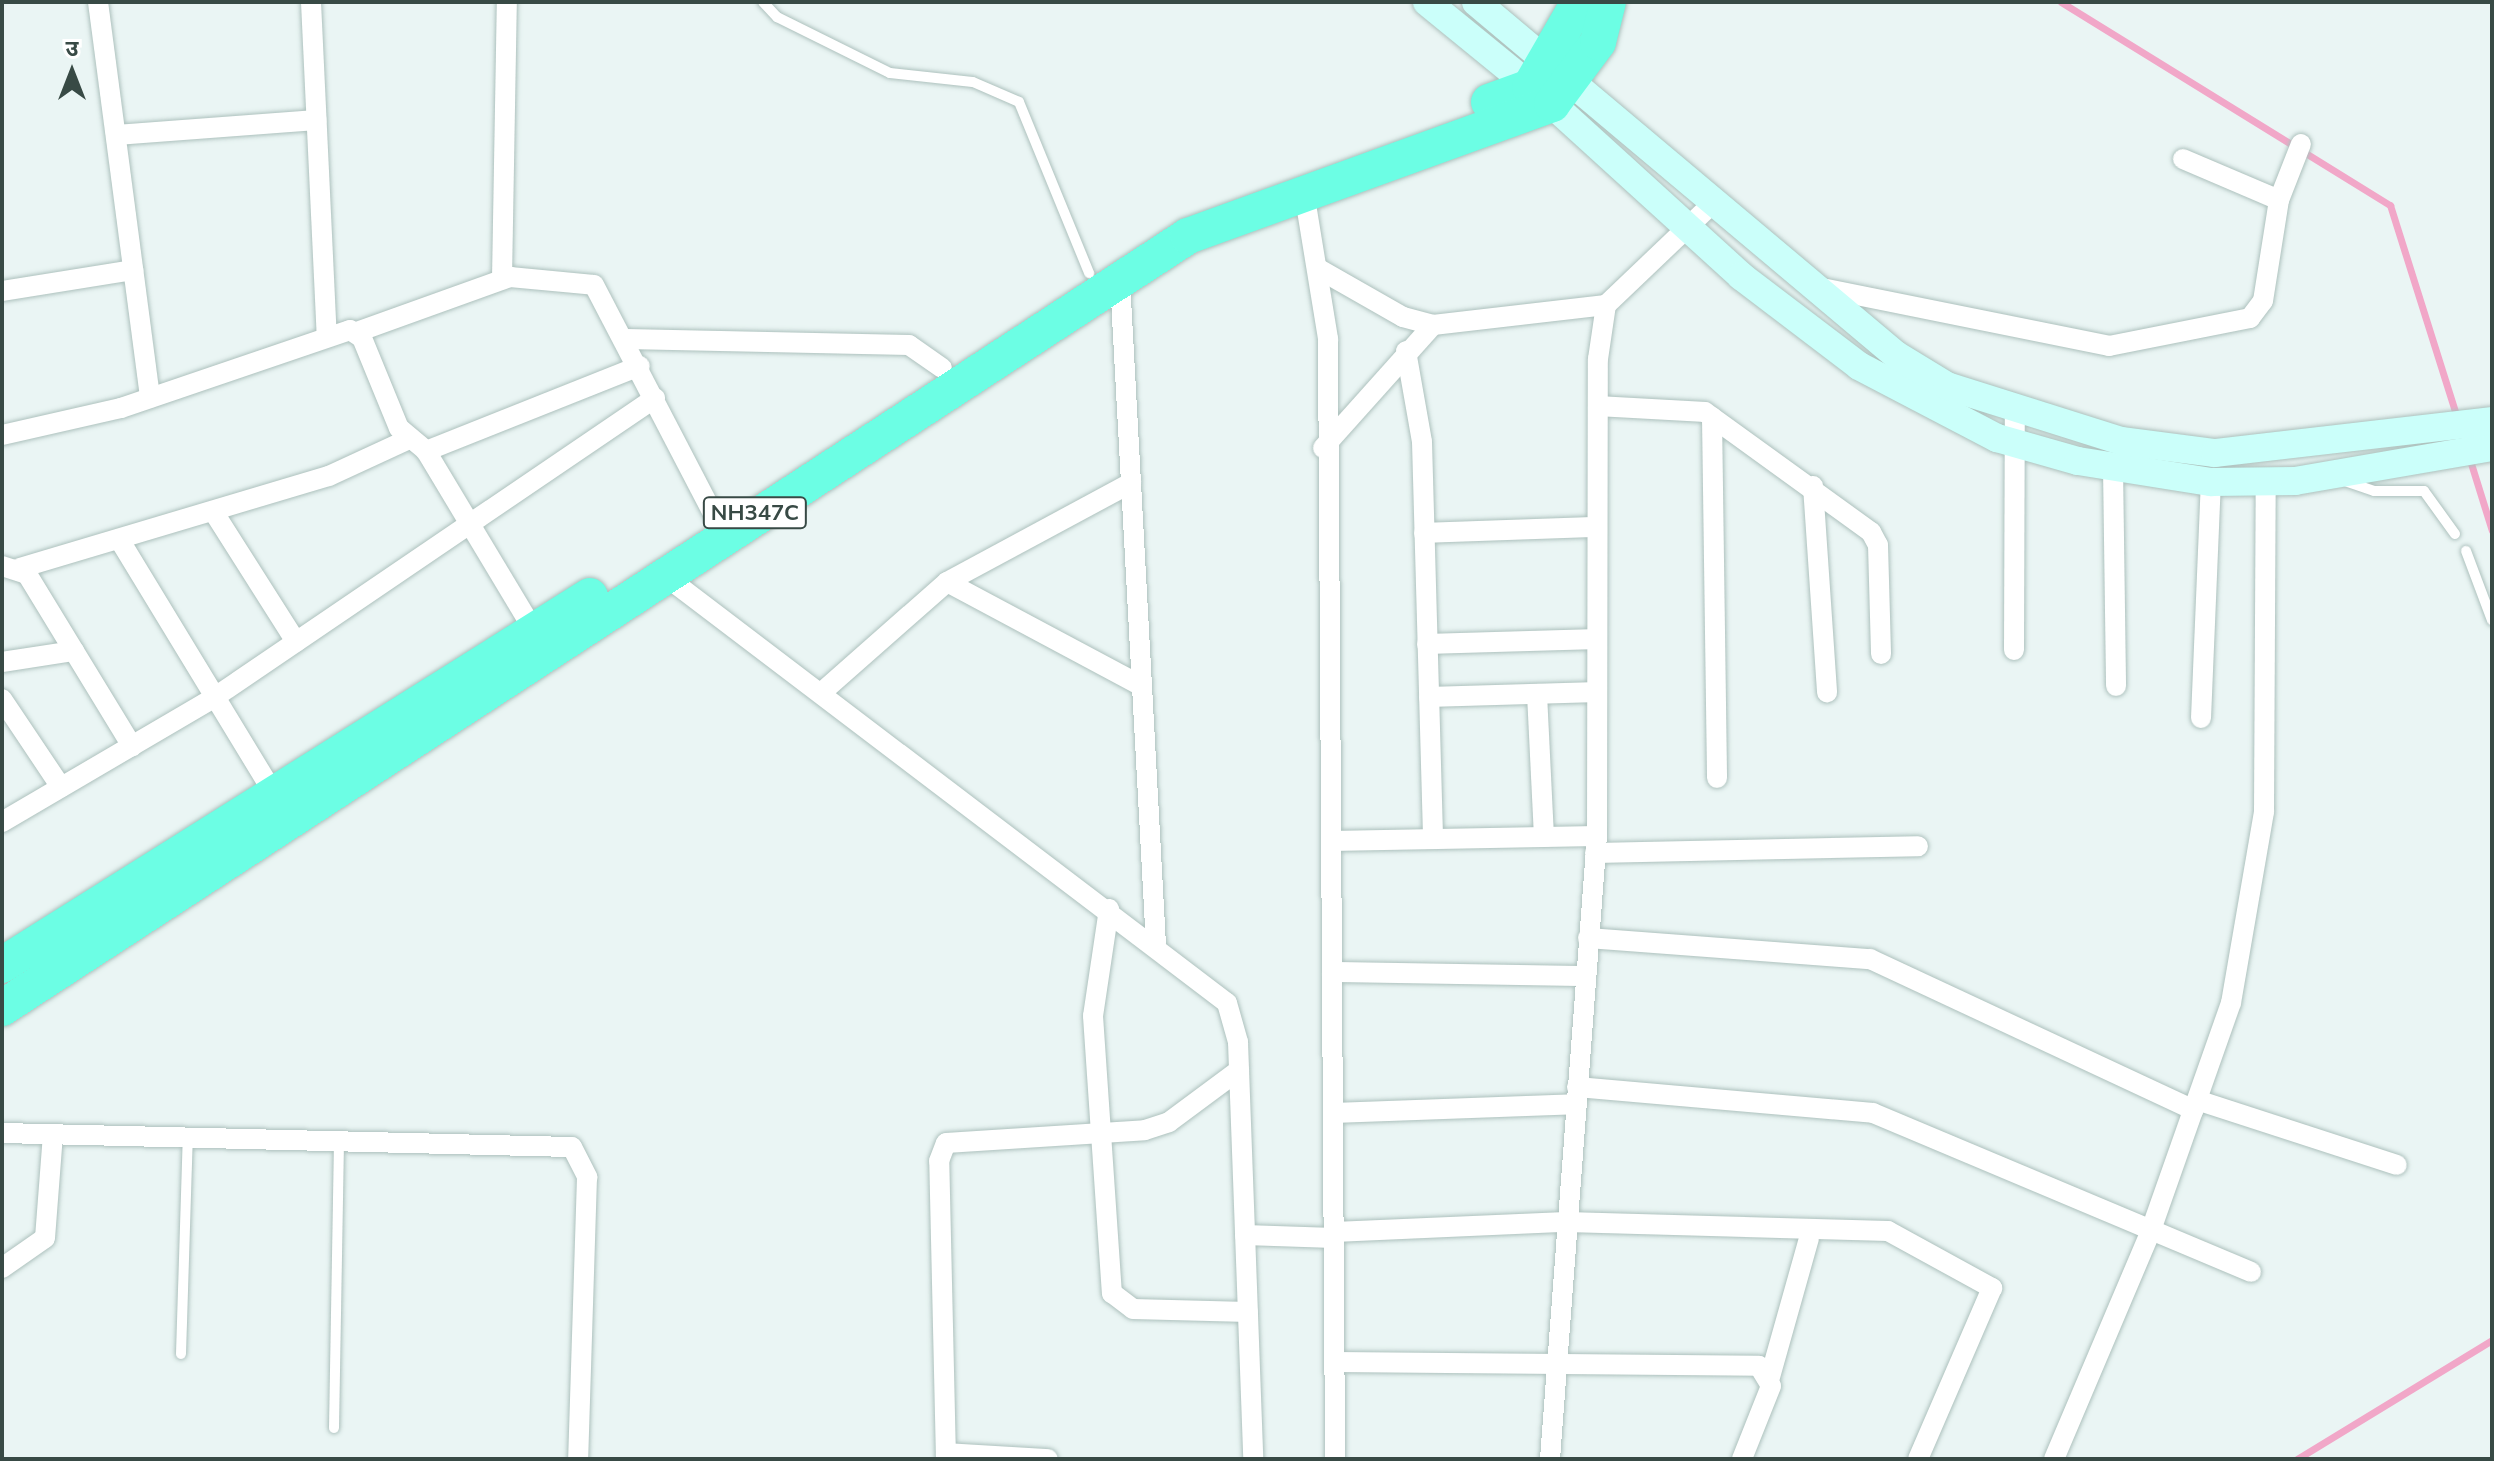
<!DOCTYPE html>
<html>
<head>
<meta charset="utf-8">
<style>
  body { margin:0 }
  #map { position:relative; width:2494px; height:1461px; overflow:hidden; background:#eaf5f4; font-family:Mulish,"Noto Sans Devanagari",sans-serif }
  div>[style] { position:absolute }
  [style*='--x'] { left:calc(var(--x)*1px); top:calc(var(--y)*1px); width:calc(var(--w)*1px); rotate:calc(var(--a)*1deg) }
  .stream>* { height:7px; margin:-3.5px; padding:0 3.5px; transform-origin:3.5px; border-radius:3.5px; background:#f1a7c8 }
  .roads { filter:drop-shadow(0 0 2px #adc1bd) drop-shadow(0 0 2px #adc1bd) }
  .lane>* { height:10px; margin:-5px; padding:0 5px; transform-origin:5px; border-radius:5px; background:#fff }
  .street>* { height:20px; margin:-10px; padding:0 10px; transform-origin:10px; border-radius:10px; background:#fff }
  .secondary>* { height:28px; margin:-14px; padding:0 14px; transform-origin:14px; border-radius:14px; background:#cbfffa }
  .highway>* { height:36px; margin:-18px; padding:0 18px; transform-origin:18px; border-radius:18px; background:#6cfee4 }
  span { translate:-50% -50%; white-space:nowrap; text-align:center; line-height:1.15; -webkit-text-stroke:7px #fff; paint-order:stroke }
  .shield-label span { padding:2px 6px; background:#fff; border:2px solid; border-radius:6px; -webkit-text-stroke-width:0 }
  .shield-label { font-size:22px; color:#384a45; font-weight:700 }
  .frame { position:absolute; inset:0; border:4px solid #384a45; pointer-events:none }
  .north { position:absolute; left:32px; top:32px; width:80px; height:80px; -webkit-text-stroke:6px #fff; paint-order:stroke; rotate:0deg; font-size:22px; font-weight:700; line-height:32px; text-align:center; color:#384a45 }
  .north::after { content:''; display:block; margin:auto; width:28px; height:36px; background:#384a45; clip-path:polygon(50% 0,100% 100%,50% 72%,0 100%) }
</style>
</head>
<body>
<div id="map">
  <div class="stream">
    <i style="--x:2061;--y:2;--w:387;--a:31.7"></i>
    <i style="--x:2390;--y:205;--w:223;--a:72.5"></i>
    <i style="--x:2469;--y:457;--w:77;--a:72.7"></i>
    <i style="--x:2297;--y:1459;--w:228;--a:-31.4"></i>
  </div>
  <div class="roads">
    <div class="lane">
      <i style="--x:763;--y:2;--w:21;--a:47"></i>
      <i style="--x:777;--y:17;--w:126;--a:26.4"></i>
      <i style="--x:890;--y:73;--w:83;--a:6.2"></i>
      <i style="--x:973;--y:82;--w:50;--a:23.5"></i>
      <i style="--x:1019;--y:102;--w:185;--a:67.7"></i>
      <i style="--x:2342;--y:480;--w:34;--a:19"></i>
      <i style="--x:2374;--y:491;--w:50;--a:0"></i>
      <i style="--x:2424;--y:491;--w:53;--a:54.2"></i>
      <i style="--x:2466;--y:551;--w:74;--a:69.4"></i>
      <i style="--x:181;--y:1354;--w:218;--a:-88.2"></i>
      <i style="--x:334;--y:1428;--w:290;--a:-89"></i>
    </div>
    <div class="street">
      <i style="--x:98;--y:2;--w:399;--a:82.5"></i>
      <i style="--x:311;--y:2;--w:334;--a:87.3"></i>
      <i style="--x:116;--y:135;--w:201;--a:-4.3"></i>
      <i style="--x:2183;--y:159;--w:104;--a:23.1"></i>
      <i style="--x:1304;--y:192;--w:149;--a:80.7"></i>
      <i style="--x:1328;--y:339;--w:1120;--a:89.64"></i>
      <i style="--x:1317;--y:268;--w:99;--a:29.7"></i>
      <i style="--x:1403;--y:317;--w:31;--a:15"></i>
      <i style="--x:1433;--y:325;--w:174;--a:-6.6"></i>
      <i style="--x:502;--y:279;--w:277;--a:-89"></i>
      <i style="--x:1120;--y:280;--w:665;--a:86.9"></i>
      <i style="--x:1817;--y:287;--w:298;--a:11.4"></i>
      <i style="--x:2109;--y:346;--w:144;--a:-11.2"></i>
      <i style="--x:2250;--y:318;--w:21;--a:-53"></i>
      <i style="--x:2263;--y:301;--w:102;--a:-81"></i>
      <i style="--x:2279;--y:200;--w:60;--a:-68.6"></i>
      <i style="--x:2;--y:291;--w:133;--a:-9.1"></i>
      <i style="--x:357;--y:332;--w:163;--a:-19.8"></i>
      <i style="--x:510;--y:277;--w:84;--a:5.4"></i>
      <i style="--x:594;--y:285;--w:260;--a:62.5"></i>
      <i style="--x:626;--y:339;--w:283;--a:1.2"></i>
      <i style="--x:909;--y:345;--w:40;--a:34.9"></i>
      <i style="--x:1406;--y:351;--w:92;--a:80"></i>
      <i style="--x:1422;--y:442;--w:397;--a:88.4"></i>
      <i style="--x:1598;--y:406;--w:107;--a:3.2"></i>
      <i style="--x:1705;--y:412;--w:205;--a:35.9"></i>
      <i style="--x:1871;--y:532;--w:15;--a:62"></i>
      <i style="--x:1878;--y:545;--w:109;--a:88.4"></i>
      <i style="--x:1712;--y:417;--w:361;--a:89.2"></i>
      <i style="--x:2;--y:435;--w:122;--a:-12.8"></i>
      <i style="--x:121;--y:408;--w:242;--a:-18.8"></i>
      <i style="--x:350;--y:330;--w:14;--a:34"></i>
      <i style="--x:362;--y:338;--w:97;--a:67.7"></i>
      <i style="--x:399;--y:428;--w:35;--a:40"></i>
      <i style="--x:426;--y:451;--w:210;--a:59"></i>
      <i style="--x:1323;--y:448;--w:165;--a:-48.2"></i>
      <i style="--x:426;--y:451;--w:230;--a:-21.7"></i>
      <i style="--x:2113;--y:467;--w:219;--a:89.2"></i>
      <i style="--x:1813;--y:486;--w:207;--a:86.1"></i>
      <i style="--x:213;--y:511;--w:155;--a:57.6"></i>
      <i style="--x:1424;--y:533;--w:173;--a:-2"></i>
      <i style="--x:119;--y:539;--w:298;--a:58.7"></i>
      <i style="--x:2;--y:566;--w:26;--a:18"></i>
      <i style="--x:27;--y:574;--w:202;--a:58.6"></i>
      <i style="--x:20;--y:568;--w:322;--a:-16.6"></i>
      <i style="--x:329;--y:476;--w:88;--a:-24.8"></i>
      <i style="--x:664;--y:575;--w:707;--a:37.24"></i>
      <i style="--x:1227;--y:1003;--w:41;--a:74.2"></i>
      <i style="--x:1238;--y:1042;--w:417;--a:87.9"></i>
      <i style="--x:947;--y:582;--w:221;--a:28.1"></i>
      <i style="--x:1427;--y:644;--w:170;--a:-1.7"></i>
      <i style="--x:2014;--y:650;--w:242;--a:-89.8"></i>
      <i style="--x:2;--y:662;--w:73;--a:-8.7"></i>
      <i style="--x:821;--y:693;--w:168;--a:-41.4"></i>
      <i style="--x:947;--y:582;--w:209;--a:-28.3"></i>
      <i style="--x:1537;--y:694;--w:143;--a:87.2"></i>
      <i style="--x:1429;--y:697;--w:168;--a:-1.7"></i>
      <i style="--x:2;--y:699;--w:106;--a:56.2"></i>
      <i style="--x:2201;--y:718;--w:236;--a:-87.6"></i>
      <i style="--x:2;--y:822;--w:247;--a:-30.4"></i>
      <i style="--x:215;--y:697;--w:532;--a:-34.2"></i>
      <i style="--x:1331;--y:841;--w:266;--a:-1.1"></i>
      <i style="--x:1595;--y:853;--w:323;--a:-1.2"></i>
      <i style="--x:1109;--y:909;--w:108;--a:98.5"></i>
      <i style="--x:1093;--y:1016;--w:278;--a:86.1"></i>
      <i style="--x:1112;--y:1293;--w:26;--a:37"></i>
      <i style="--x:1133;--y:1309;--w:115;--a:1.5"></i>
      <i style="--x:1588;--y:938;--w:283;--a:4.3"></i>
      <i style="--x:1870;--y:959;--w:357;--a:25"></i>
      <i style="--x:1332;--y:972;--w:253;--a:0.9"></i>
      <i style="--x:1577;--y:1087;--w:297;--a:5"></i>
      <i style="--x:1873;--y:1113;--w:410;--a:22.8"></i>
      <i style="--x:2197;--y:1100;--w:210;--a:18"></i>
      <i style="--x:1333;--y:1113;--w:242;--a:-2.1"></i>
      <i style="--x:2;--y:1133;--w:570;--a:1.41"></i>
      <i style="--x:572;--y:1147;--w:34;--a:63"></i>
      <i style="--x:587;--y:1177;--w:282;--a:91.8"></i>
      <i style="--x:1334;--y:1232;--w:232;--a:-2.5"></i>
      <i style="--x:1566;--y:1222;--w:322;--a:1.6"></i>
      <i style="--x:1888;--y:1231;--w:119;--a:28.7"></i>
      <i style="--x:1992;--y:1288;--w:186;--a:113.4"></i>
      <i style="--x:1245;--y:1235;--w:89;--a:1.9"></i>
      <i style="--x:2;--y:1268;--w:52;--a:-34.9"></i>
      <i style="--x:45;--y:1238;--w:104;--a:-85.6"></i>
      <i style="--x:1335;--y:1362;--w:424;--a:0.5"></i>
      <i style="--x:1759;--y:1366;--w:23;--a:59"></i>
      <i style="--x:1771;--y:1386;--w:79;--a:111.7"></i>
      <i style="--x:1770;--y:1377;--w:144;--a:-74.3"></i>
      <i style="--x:946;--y:1453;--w:102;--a:3.4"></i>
      <i style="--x:946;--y:1459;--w:298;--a:-91.3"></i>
      <i style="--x:939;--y:1161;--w:19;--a:-69"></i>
      <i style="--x:946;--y:1143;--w:199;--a:-3.7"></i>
      <i style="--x:1145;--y:1130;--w:25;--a:-18"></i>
      <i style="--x:1169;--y:1122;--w:87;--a:-36.6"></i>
      <i style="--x:1550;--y:1459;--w:625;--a:-85.69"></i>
      <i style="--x:1597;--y:836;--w:477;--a:-89.9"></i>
      <i style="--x:1598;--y:359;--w:55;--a:-81.6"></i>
      <i style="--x:1606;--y:305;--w:149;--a:-43.6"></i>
      <i style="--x:2054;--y:1459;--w:249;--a:-67"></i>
      <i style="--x:2151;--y:1230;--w:241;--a:-70.6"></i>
      <i style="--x:2231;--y:1003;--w:194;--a:-80.2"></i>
      <i style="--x:2264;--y:812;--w:331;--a:-89.7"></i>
    </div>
    <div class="secondary">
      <i style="--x:1427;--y:2;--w:161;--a:39.2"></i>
      <i style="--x:1552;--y:104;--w:256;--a:42.3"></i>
      <i style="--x:1741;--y:276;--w:148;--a:37.3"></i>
      <i style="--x:1859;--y:366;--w:156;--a:27.6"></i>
      <i style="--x:1997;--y:438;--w:84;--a:15.9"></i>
      <i style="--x:2078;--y:461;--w:135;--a:9"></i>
      <i style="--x:2211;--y:482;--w:84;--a:-0.7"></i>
      <i style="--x:2295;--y:481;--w:200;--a:-9.8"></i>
      <i style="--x:1476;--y:2;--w:549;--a:40.05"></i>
      <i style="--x:1896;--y:355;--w:60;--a:31.3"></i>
      <i style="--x:1947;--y:386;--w:182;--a:17.5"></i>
      <i style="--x:2121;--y:441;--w:95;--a:7.3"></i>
      <i style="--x:2215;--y:453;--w:279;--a:-6.6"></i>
    </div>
    <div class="highway">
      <i style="--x:1489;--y:102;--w:44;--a:-20.1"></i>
      <i style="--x:1530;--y:87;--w:98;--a:-60"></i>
      <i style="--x:2;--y:965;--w:694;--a:-32.11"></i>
      <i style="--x:2;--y:1008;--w:1415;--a:-33.06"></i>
      <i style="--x:1188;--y:236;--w:387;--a:-19.9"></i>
      <i style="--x:1552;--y:104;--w:77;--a:-53.4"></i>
      <i style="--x:1598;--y:42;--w:41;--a:-76"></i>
    </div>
  </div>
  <div class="shield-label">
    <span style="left:755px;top:513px">NH347C</span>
  </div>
  <div class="frame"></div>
  <div class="north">उ</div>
</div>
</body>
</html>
